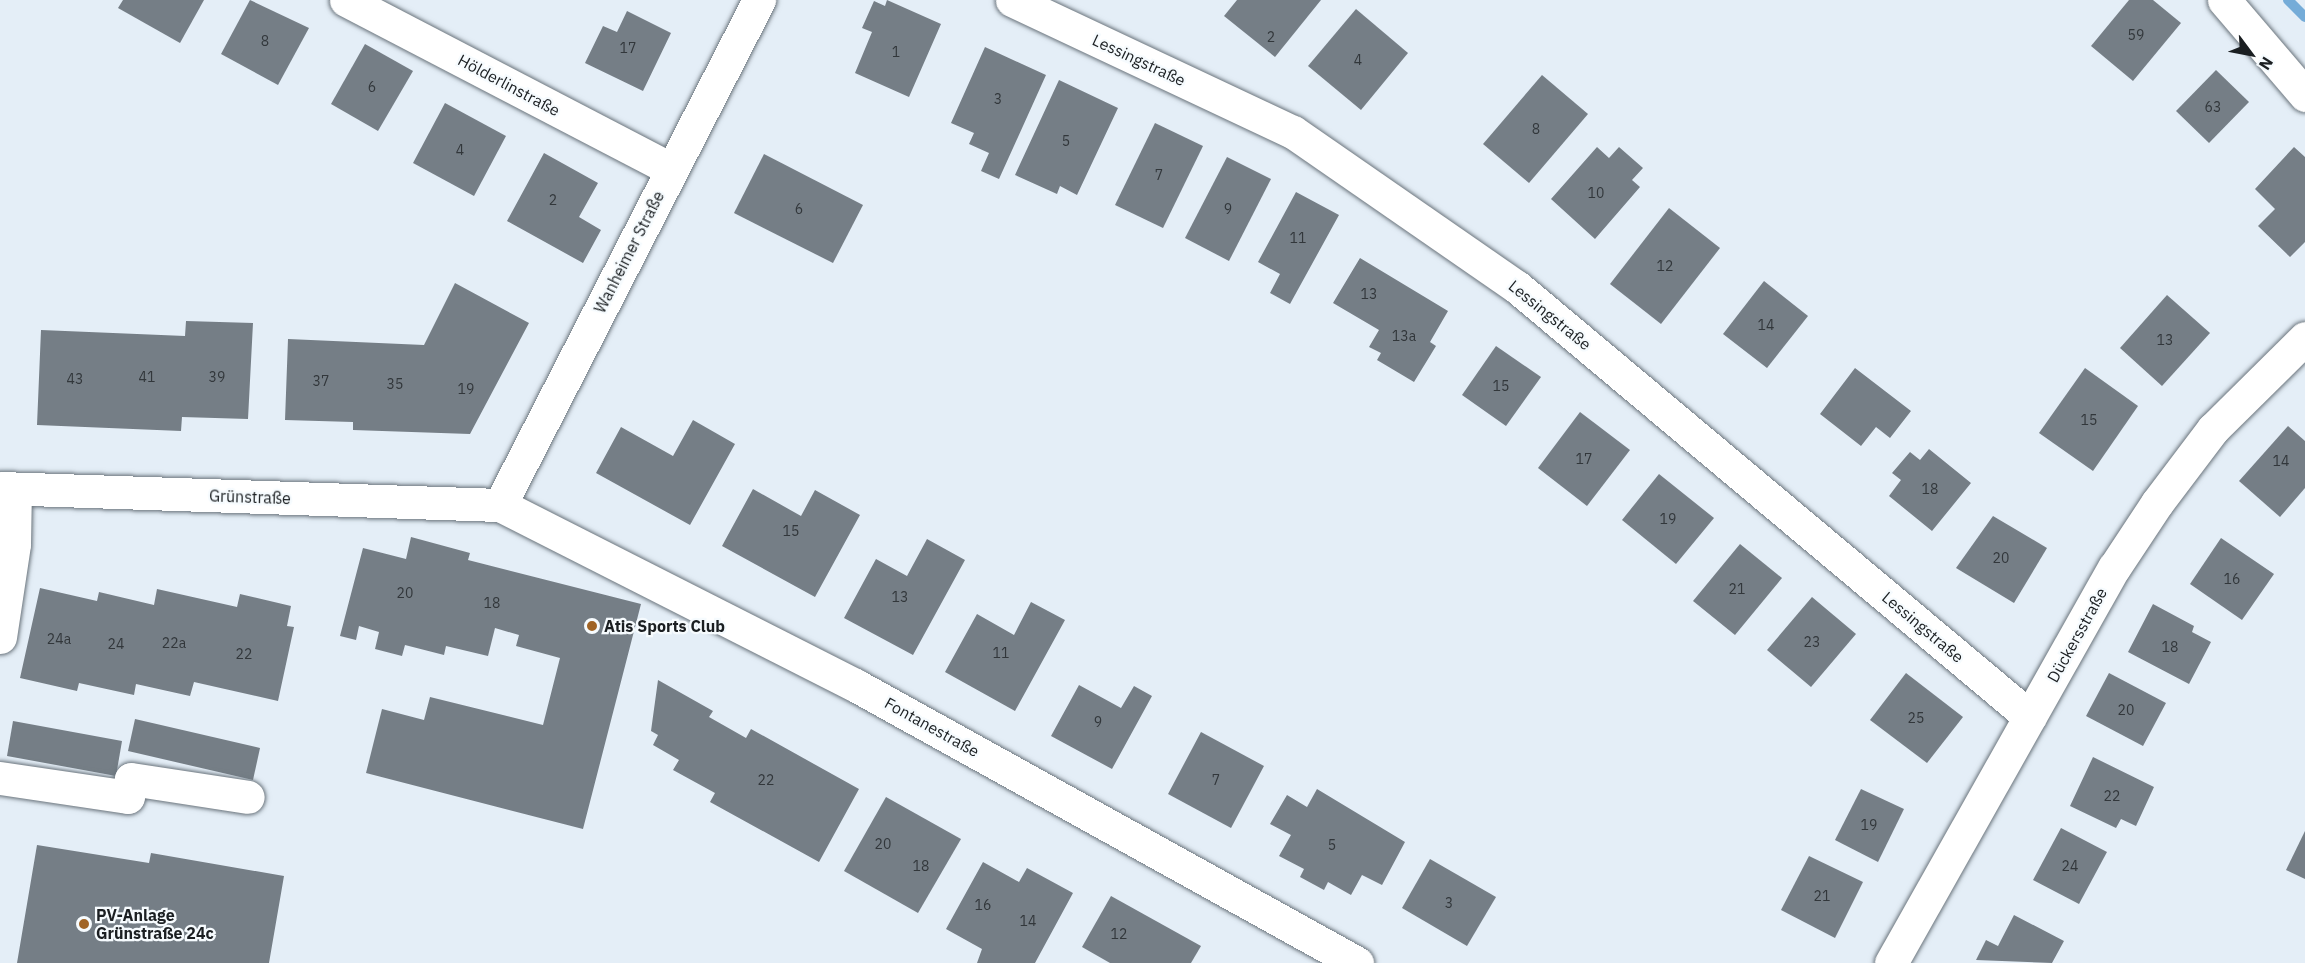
<!DOCTYPE html>
<html>
<head>
<meta charset="utf-8">
<style>
  body { margin:0 }
  #map { position:relative; width:2305px; height:963px; overflow:hidden; background:#e4eef7; font-family:"IBM Plex Sans",sans-serif }
  div>[style] { position:absolute }
  [style*='--x'] { left:calc(var(--x)*1px); top:calc(var(--y)*1px); width:calc(var(--w)*1px); rotate:calc(var(--a)*1deg) }
  .stream>* { height:10px; margin:-5px; padding:0 5px; transform-origin:5px; border-radius:5px; background:#75acd8 }
  .building>* { inset:0; background:#757e86 }
  .roads { filter:drop-shadow(0 0 2px #6a747c) drop-shadow(0 0 2px #6a747c) }
  .minor>* { height:33px; margin:-16.5px; padding:0 16.5px; transform-origin:16.5px; border-radius:16.5px; background:#fff }
  .dots>* { width:16px; height:16px; translate:-50% -50%; box-sizing:border-box; border:3px solid #f6fbfe; border-radius:50% }
  span { translate:-50% -50%; white-space:nowrap; text-align:center; line-height:1.15; -webkit-text-stroke:4.5px #f6fbfe; paint-order:stroke }
  .number-label { font-size:14px; color:#32373b }
  .number-label span { -webkit-text-stroke-width:0 }
  .street-label { font-size:16px; color:#1b1f22 }
  .poi-label { font-size:16px; color:#1b1f22; font-weight:700 }
  .left { translate:0 -50%; text-align:left }
  .north { position:absolute; left:2221px; top:24px; width:60px; height:60px; -webkit-text-stroke:4px #f6fbfe; paint-order:stroke; rotate:122deg; font-size:16px; font-weight:700; line-height:24px; text-align:center; color:#1b1f22 }
  .north::after { content:''; display:block; margin:auto; width:21px; height:27px; background:#1b1f22; clip-path:polygon(50% 0,100% 100%,50% 72%,0 100%) }
</style>
</head>
<body>
<div id="map">
  <div class="stream">
    <i style="--x:2288;--y:0;--w:24;--a:45"></i>
  </div>
  <div class="building">
    <i style="clip-path:polygon(123px 0,204px 0,180px 43px,118px 8px)"></i>
    <i style="clip-path:polygon(250px 0,309px 28px,278px 85px,221px 54px)"></i>
    <i style="clip-path:polygon(887px 0,941px 24px,909px 97px,855px 73px,872px 32px,862px 28px,874px 1px,885px 6px)"></i>
    <i style="clip-path:polygon(1237px 0,1321px 0,1275px 57px,1224px 16px)"></i>
    <i style="clip-path:polygon(2129px 0,2153px 0,2181px 23px,2133px 81px,2091px 46px)"></i>
    <i style="clip-path:polygon(1356px 9px,1408px 53px,1361px 110px,1308px 66px)"></i>
    <i style="clip-path:polygon(627px 11px,671px 33px,643px 91px,585px 63px,603px 26px,617px 32px)"></i>
    <i style="clip-path:polygon(365px 44px,413px 71px,378px 131px,331px 104px)"></i>
    <i style="clip-path:polygon(985px 47px,1046px 75px,999px 179px,981px 171px,989px 153px,969px 144px,974px 133px,951px 123px)"></i>
    <i style="clip-path:polygon(2216px 70px,2249px 102px,2209px 143px,2176px 111px)"></i>
    <i style="clip-path:polygon(1542px 75px,1588px 114px,1529px 183px,1483px 144px)"></i>
    <i style="clip-path:polygon(1059px 80px,1118px 108px,1077px 195px,1060px 186px,1057px 194px,1015px 175px)"></i>
    <i style="clip-path:polygon(445px 103px,506px 136px,474px 196px,413px 163px)"></i>
    <i style="clip-path:polygon(1155px 123px,1203px 146px,1163px 228px,1115px 205px)"></i>
    <i style="clip-path:polygon(1597px 147px,1609px 158px,1619px 147px,1643px 168px,1632px 180px,1640px 187px,1595px 239px,1551px 199px)"></i>
    <i style="clip-path:polygon(2294px 147px,2305px 157px,2305px 242px,2290px 257px,2258px 226px,2275px 209px,2255px 189px)"></i>
    <i style="clip-path:polygon(544px 153px,598px 183px,579px 217px,601px 230px,583px 263px,507px 221px)"></i>
    <i style="clip-path:polygon(764px 154px,863px 205px,833px 263px,734px 213px)"></i>
    <i style="clip-path:polygon(1227px 157px,1271px 179px,1229px 261px,1185px 238px)"></i>
    <i style="clip-path:polygon(1296px 192px,1339px 215px,1290px 304px,1270px 293px,1280px 274px,1258px 262px)"></i>
    <i style="clip-path:polygon(1669px 208px,1720px 248px,1661px 324px,1610px 284px)"></i>
    <i style="clip-path:polygon(1360px 258px,1448px 311px,1430px 342px,1436px 346px,1414px 382px,1377px 360px,1381px 353px,1369px 347px,1379px 330px,1333px 303px)"></i>
    <i style="clip-path:polygon(1764px 281px,1808px 316px,1767px 368px,1723px 334px)"></i>
    <i style="clip-path:polygon(455px 283px,529px 323px,470px 434px,353px 430px,353px 422px,285px 420px,288px 339px,424px 345px)"></i>
    <i style="clip-path:polygon(2167px 295px,2210px 333px,2162px 386px,2120px 348px)"></i>
    <i style="clip-path:polygon(186px 321px,253px 323px,248px 419px,182px 417px,181px 431px,37px 425px,41px 330px,185px 336px)"></i>
    <i style="clip-path:polygon(1496px 346px,1541px 377px,1506px 426px,1462px 395px)"></i>
    <i style="clip-path:polygon(1855px 368px,1911px 411px,1890px 438px,1876px 427px,1861px 446px,1820px 414px)"></i>
    <i style="clip-path:polygon(2085px 368px,2138px 406px,2093px 471px,2039px 433px)"></i>
    <i style="clip-path:polygon(1580px 412px,1630px 450px,1587px 506px,1538px 468px)"></i>
    <i style="clip-path:polygon(693px 420px,735px 444px,690px 525px,596px 473px,621px 427px,673px 456px)"></i>
    <i style="clip-path:polygon(2288px 426px,2305px 441px,2305px 488px,2280px 517px,2239px 481px)"></i>
    <i style="clip-path:polygon(1929px 449px,1971px 483px,1932px 531px,1889px 496px,1901px 480px,1892px 473px,1910px 452px,1920px 460px)"></i>
    <i style="clip-path:polygon(1659px 474px,1714px 518px,1676px 564px,1622px 520px)"></i>
    <i style="clip-path:polygon(753px 489px,801px 516px,815px 490px,860px 515px,815px 597px,722px 546px)"></i>
    <i style="clip-path:polygon(1993px 516px,2047px 548px,2014px 603px,1956px 568px)"></i>
    <i style="clip-path:polygon(411px 537px,470px 553px,468px 560px,641px 604px,583px 829px,366px 773px,382px 709px,424px 720px,430px 697px,543px 725px,560px 658px,516px 646px,519px 635px,495px 628px,488px 656px,446px 646px,444px 655px,405px 645px,402px 656px,375px 649px,379px 632px,359px 626px,356px 640px,340px 636px,363px 548px,406px 559px)"></i>
    <i style="clip-path:polygon(2221px 538px,2274px 574px,2242px 620px,2190px 584px)"></i>
    <i style="clip-path:polygon(927px 539px,965px 560px,913px 655px,844px 618px,876px 559px,907px 576px)"></i>
    <i style="clip-path:polygon(1740px 544px,1782px 578px,1735px 635px,1693px 601px)"></i>
    <i style="clip-path:polygon(40px 588px,97px 601px,99px 592px,154px 605px,157px 589px,237px 607px,240px 594px,291px 606px,287px 626px,294px 627px,278px 701px,194px 682px,190px 696px,136px 684px,134px 695px,79px 683px,77px 691px,20px 678px)"></i>
    <i style="clip-path:polygon(1812px 597px,1856px 634px,1811px 687px,1767px 650px)"></i>
    <i style="clip-path:polygon(1031px 602px,1065px 620px,1015px 711px,945px 672px,977px 614px,1014px 635px)"></i>
    <i style="clip-path:polygon(2153px 604px,2194px 626px,2192px 632px,2211px 642px,2189px 684px,2128px 652px)"></i>
    <i style="clip-path:polygon(1906px 673px,1963px 717px,1927px 763px,1870px 720px)"></i>
    <i style="clip-path:polygon(2109px 673px,2166px 703px,2143px 746px,2086px 716px)"></i>
    <i style="clip-path:polygon(658px 680px,713px 711px,709px 717px,746px 738px,751px 729px,859px 789px,819px 862px,710px 802px,715px 793px,673px 770px,679px 760px,653px 745px,658px 735px,651px 731px)"></i>
    <i style="clip-path:polygon(1079px 685px,1121px 708px,1134px 686px,1152px 696px,1112px 769px,1051px 736px)"></i>
    <i style="clip-path:polygon(135px 719px,260px 748px,253px 780px,128px 751px)"></i>
    <i style="clip-path:polygon(13px 721px,122px 741px,116px 776px,7px 756px)"></i>
    <i style="clip-path:polygon(1201px 732px,1264px 766px,1231px 828px,1168px 794px)"></i>
    <i style="clip-path:polygon(2093px 757px,2154px 787px,2136px 826px,2121px 819px,2116px 828px,2070px 806px)"></i>
    <i style="clip-path:polygon(1317px 789px,1405px 842px,1382px 885px,1362px 875px,1351px 895px,1328px 882px,1324px 890px,1300px 877px,1304px 869px,1279px 856px,1291px 835px,1270px 824px,1287px 795px,1307px 807px)"></i>
    <i style="clip-path:polygon(1861px 789px,1904px 809px,1878px 862px,1835px 840px)"></i>
    <i style="clip-path:polygon(886px 797px,961px 839px,918px 913px,844px 871px)"></i>
    <i style="clip-path:polygon(2061px 828px,2107px 852px,2079px 904px,2033px 880px)"></i>
    <i style="clip-path:polygon(2305px 831px,2305px 879px,2286px 870px)"></i>
    <i style="clip-path:polygon(37px 845px,149px 863px,151px 853px,284px 876px,269px 963px,17px 963px)"></i>
    <i style="clip-path:polygon(1809px 856px,1863px 882px,1835px 938px,1781px 910px)"></i>
    <i style="clip-path:polygon(1430px 859px,1496px 897px,1467px 946px,1402px 908px)"></i>
    <i style="clip-path:polygon(983px 862px,1019px 882px,1027px 868px,1073px 893px,1035px 963px,977px 963px,982px 949px,946px 929px)"></i>
    <i style="clip-path:polygon(1111px 896px,1201px 946px,1191px 963px,1110px 963px,1082px 947px)"></i>
    <i style="clip-path:polygon(2014px 915px,2064px 941px,2052px 963px,1976px 960px,1986px 940px,1998px 946px)"></i>
  </div>
  <div class="roads">
    <div class="minor">
      <i style="--x:346;--y:0;--w:366;--a:27.5"></i>
      <i style="--x:1012;--y:0;--w:310;--a:25.2"></i>
      <i style="--x:1293;--y:132;--w:272;--a:34.7"></i>
      <i style="--x:1517;--y:287;--w:669;--a:39.97"></i>
      <i style="--x:2224;--y:0;--w:125;--a:49.5"></i>
      <i style="--x:0;--y:488;--w:500;--a:1.95"></i>
      <i style="--x:500;--y:505;--w:398;--a:26.9"></i>
      <i style="--x:855;--y:685;--w:574;--a:28.98"></i>
      <i style="--x:500;--y:505;--w:568;--a:-62.85"></i>
      <i style="--x:0;--y:637;--w:94;--a:-81.4"></i>
      <i style="--x:14;--y:544;--w:55;--a:-89"></i>
      <i style="--x:0;--y:778;--w:129;--a:8.4"></i>
      <i style="--x:128;--y:797;--w:18;--a:-81"></i>
      <i style="--x:131;--y:779;--w:118;--a:8.7"></i>
      <i style="--x:1891;--y:963;--w:454;--a:-60.6"></i>
      <i style="--x:2114;--y:568;--w:78;--a:-56.5"></i>
      <i style="--x:2157;--y:503;--w:93;--a:-52.9"></i>
      <i style="--x:2213;--y:429;--w:129;--a:-44.7"></i>
    </div>
  </div>
  <div class="dots">
    <i style="left:592px;top:626px;background:#a06426"></i>
    <i style="left:84px;top:924px;background:#a06426"></i>
  </div>
  <div class="number-label">
    <span style="left:2136px;top:35px">59</span>
    <span style="left:1271px;top:37px">2</span>
    <span style="left:265px;top:41px">8</span>
    <span style="left:628px;top:48px">17</span>
    <span style="left:896px;top:52px">1</span>
    <span style="left:1358px;top:60px">4</span>
    <span style="left:372px;top:87px">6</span>
    <span style="left:998px;top:99px">3</span>
    <span style="left:2213px;top:107px">63</span>
    <span style="left:1536px;top:129px">8</span>
    <span style="left:1066px;top:141px">5</span>
    <span style="left:460px;top:150px">4</span>
    <span style="left:1159px;top:175px">7</span>
    <span style="left:1596px;top:193px">10</span>
    <span style="left:553px;top:200px">2</span>
    <span style="left:799px;top:209px">6</span>
    <span style="left:1228px;top:209px">9</span>
    <span style="left:1298px;top:238px">11</span>
    <span style="left:1665px;top:266px">12</span>
    <span style="left:1369px;top:294px">13</span>
    <span style="left:1766px;top:325px">14</span>
    <span style="left:1404px;top:336px">13a</span>
    <span style="left:2165px;top:340px">13</span>
    <span style="left:147px;top:377px">41</span>
    <span style="left:217px;top:377px">39</span>
    <span style="left:75px;top:379px">43</span>
    <span style="left:321px;top:381px">37</span>
    <span style="left:395px;top:384px">35</span>
    <span style="left:1501px;top:386px">15</span>
    <span style="left:466px;top:389px">19</span>
    <span style="left:2089px;top:420px">15</span>
    <span style="left:1584px;top:459px">17</span>
    <span style="left:2281px;top:461px">14</span>
    <span style="left:1930px;top:489px">18</span>
    <span style="left:1668px;top:519px">19</span>
    <span style="left:791px;top:531px">15</span>
    <span style="left:2001px;top:558px">20</span>
    <span style="left:2232px;top:579px">16</span>
    <span style="left:1737px;top:589px">21</span>
    <span style="left:405px;top:593px">20</span>
    <span style="left:900px;top:597px">13</span>
    <span style="left:492px;top:603px">18</span>
    <span style="left:59px;top:639px">24a</span>
    <span style="left:1812px;top:642px">23</span>
    <span style="left:174px;top:643px">22a</span>
    <span style="left:116px;top:644px">24</span>
    <span style="left:2170px;top:647px">18</span>
    <span style="left:1001px;top:653px">11</span>
    <span style="left:244px;top:654px">22</span>
    <span style="left:2126px;top:710px">20</span>
    <span style="left:1916px;top:718px">25</span>
    <span style="left:1098px;top:722px">9</span>
    <span style="left:766px;top:780px">22</span>
    <span style="left:1216px;top:780px">7</span>
    <span style="left:2112px;top:796px">22</span>
    <span style="left:1869px;top:825px">19</span>
    <span style="left:883px;top:844px">20</span>
    <span style="left:1332px;top:845px">5</span>
    <span style="left:921px;top:866px">18</span>
    <span style="left:2070px;top:866px">24</span>
    <span style="left:1822px;top:896px">21</span>
    <span style="left:1449px;top:903px">3</span>
    <span style="left:983px;top:905px">16</span>
    <span style="left:1028px;top:921px">14</span>
    <span style="left:1119px;top:934px">12</span>
  </div>
  <div class="street-label">
    <span style="left:1139px;top:60px;rotate:25deg">Lessingstraße</span>
    <span style="left:509px;top:85px;rotate:28deg">Hölderlinstraße</span>
    <span style="left:629px;top:252px;rotate:-63deg">Wanheimer Straße</span>
    <span style="left:1550px;top:315px;rotate:39deg">Lessingstraße</span>
    <span style="left:250px;top:497px;rotate:2deg">Grünstraße</span>
    <span style="left:1923px;top:627px;rotate:40deg">Lessingstraße</span>
    <span style="left:2077px;top:635px;rotate:-61deg">Dückersstraße</span>
    <span style="left:932px;top:727px;rotate:29deg">Fontanestraße</span>
  </div>
  <div class="poi-label">
    <span class="left" style="left:604px;top:626px">Atis Sports Club</span>
    <span class="left" style="left:96px;top:924px">PV-Anlage<br>Grünstraße 24c</span>
  </div>
  <div class="north">N</div>
</div>
</body>
</html>
